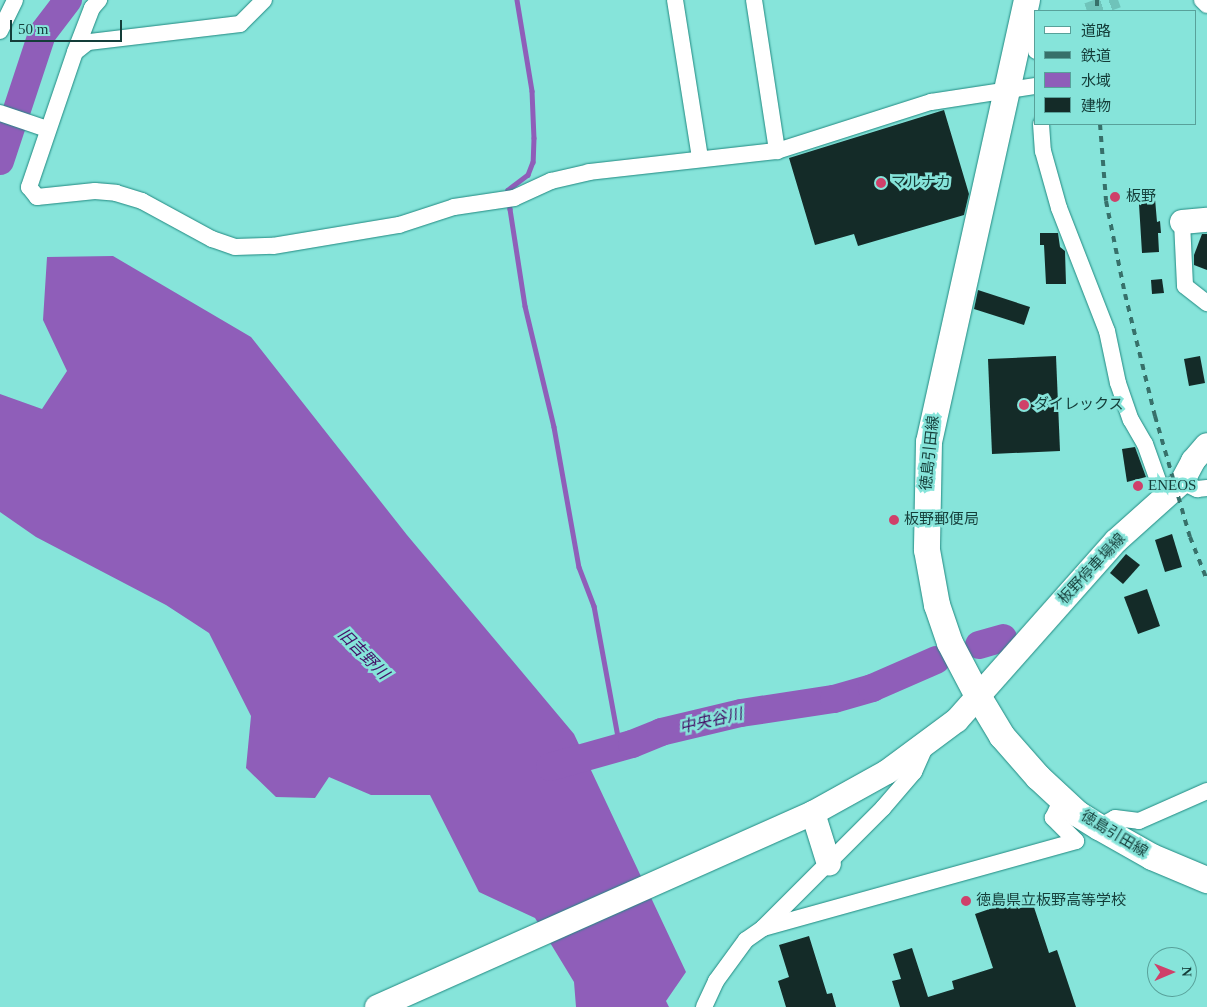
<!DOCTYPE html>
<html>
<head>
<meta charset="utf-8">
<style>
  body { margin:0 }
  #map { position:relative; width:1207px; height:1007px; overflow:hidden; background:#86e4da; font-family:"Times New Roman","Noto Sans JP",serif }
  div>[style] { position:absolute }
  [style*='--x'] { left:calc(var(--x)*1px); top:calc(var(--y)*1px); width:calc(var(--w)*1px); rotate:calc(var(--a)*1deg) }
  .water>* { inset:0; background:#8f5eb9 }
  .stream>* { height:4.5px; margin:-2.25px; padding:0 2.25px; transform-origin:2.25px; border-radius:2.25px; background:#8f5eb9 }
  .river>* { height:28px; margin:-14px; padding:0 14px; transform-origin:14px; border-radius:14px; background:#8f5eb9 }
  .building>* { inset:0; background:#142b28 }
  .street-tunnel>* { height:16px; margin-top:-8px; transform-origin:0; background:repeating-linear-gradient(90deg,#6fc3ba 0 16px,transparent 0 24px) }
  .roads { filter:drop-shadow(0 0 1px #208981) drop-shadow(0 0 1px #208981) }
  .street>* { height:16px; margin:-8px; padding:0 8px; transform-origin:8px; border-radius:8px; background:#fff }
  .secondary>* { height:24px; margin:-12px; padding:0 12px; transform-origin:12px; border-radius:12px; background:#fff }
  .primary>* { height:26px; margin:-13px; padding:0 13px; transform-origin:13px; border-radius:13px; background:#fff }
  .rail>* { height:4px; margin-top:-2px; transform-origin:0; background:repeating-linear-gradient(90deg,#37706a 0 6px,transparent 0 12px) }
  .dots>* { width:14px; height:14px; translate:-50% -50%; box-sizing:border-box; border:2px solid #86e4da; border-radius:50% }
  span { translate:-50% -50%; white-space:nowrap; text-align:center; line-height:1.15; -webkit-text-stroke:5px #86e4da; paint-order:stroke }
  .poi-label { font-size:15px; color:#143d39 }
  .left { translate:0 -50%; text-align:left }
  .street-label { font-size:15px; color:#143d39 }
  .water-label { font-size:16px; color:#441066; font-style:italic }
  .legend { position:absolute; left:1034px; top:10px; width:162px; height:115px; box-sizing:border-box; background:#86e4da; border:1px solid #58a19a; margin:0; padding:6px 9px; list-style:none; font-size:15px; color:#143d39 }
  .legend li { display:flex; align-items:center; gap:10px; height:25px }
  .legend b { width:25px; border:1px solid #58a19a }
  .north { position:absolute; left:1147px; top:947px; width:50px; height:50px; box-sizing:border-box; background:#86e4da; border:1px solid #58a19a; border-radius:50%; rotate:89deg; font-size:14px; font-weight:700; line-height:20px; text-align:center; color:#143d39 }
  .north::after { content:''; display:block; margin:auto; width:18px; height:22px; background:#cf406a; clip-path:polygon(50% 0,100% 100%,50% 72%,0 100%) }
  .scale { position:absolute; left:10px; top:20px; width:112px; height:22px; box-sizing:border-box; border:2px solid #143d39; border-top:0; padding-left:6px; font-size:15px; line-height:18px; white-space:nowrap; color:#143d39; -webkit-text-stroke:4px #86e4da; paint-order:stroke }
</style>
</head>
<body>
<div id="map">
  <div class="water">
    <i style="clip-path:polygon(113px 256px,251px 337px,407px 535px,574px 734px,686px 972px,666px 1001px,669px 1007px,576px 1007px,574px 982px,535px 918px,479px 892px,430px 795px,371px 795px,329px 777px,315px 798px,276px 797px,246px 768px,251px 716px,209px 633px,166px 605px,36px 537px,0 512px,0 394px,42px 409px,67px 371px,43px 320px,47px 257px)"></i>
  </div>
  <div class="stream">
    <i style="--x:517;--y:0;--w:92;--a:80.6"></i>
    <i style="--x:532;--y:91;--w:47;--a:87.6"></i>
    <i style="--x:534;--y:138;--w:24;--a:92"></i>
    <i style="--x:533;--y:162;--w:14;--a:111"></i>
    <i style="--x:528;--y:175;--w:25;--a:143"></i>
    <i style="--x:508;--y:190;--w:19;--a:84"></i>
    <i style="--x:510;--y:209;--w:98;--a:81.2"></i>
    <i style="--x:525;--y:306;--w:124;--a:76.5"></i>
    <i style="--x:554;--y:427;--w:142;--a:79.9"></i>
    <i style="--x:579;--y:567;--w:42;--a:69"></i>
    <i style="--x:594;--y:606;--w:143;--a:79.6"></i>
  </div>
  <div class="river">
    <i style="--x:0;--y:161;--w:134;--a:-71.7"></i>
    <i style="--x:42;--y:34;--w:43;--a:-52.6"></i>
    <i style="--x:979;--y:645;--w:25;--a:-16"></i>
    <i style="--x:550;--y:767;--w:85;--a:-15.7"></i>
    <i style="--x:632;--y:744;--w:31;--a:-22"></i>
    <i style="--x:661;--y:732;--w:82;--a:-13.4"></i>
    <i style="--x:741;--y:713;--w:94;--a:-8.6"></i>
    <i style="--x:834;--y:699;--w:40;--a:-16"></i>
    <i style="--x:872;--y:688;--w:70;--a:-23.6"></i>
  </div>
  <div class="building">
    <i style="clip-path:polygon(944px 110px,969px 194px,964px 215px,858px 246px,854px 234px,815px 245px,789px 158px)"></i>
    <i style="clip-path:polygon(1154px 187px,1157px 222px,1160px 221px,1161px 233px,1158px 233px,1159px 252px,1142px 253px,1138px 188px)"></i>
    <i style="clip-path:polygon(1040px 233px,1058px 233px,1060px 247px,1065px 251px,1066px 284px,1046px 284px,1044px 245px,1040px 245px)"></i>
    <i style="clip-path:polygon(1202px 234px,1207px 234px,1207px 270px,1194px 265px,1194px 255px)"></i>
    <i style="clip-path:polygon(1162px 279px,1164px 293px,1152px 294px,1151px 280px)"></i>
    <i style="clip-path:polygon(978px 290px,1030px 307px,1024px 325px,974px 309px)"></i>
    <i style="clip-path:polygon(1056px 356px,1060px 451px,992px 454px,988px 359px)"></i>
    <i style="clip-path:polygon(1200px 356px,1205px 383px,1189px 386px,1184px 359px)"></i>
    <i style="clip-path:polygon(1135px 447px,1146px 477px,1127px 482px,1122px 449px)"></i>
    <i style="clip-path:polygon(1172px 534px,1182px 567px,1165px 572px,1155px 540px)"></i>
    <i style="clip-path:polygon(1126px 554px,1140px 565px,1123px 584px,1110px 573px)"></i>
    <i style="clip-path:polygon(1147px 589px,1160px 626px,1138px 634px,1124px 597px)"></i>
    <i style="clip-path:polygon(1030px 895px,1049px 953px,1057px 950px,1076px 1007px,900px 1007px,892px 981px,901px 979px,893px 954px,912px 948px,928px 997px,954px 989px,952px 981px,993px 968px,975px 914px)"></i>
    <i style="clip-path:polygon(809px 936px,827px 994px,832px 993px,836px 1007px,786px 1007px,778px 981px,789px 977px,779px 945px)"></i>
  </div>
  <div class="street-tunnel">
    <i style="--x:1087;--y:11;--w:33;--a:-20"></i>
  </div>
  <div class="roads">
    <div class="street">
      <i style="--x:264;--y:0;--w:34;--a:135"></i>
      <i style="--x:240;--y:24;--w:153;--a:173.2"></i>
      <i style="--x:88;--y:42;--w:16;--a:142"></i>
      <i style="--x:75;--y:52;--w:143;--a:108.8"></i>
      <i style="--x:29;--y:187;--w:13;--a:51"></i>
      <i style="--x:37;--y:197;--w:58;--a:-5.9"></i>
      <i style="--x:95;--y:191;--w:21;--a:5"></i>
      <i style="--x:116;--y:193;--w:27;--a:17"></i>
      <i style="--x:142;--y:201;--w:80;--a:28.5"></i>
      <i style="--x:212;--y:239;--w:24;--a:19"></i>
      <i style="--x:235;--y:247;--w:38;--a:-2"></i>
      <i style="--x:273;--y:246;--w:128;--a:-9.5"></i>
      <i style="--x:399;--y:225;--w:58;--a:-18.1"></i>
      <i style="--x:454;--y:207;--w:61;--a:-8.5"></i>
      <i style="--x:514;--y:198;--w:41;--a:-24.7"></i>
      <i style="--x:551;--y:181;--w:39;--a:-13"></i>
      <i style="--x:589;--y:172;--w:189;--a:-6.4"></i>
      <i style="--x:777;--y:151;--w:162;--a:-17.7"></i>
      <i style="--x:931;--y:102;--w:106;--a:-8.7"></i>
      <i style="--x:675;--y:0;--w:159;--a:81"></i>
      <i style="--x:754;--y:0;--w:153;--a:81.3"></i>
      <i style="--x:1202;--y:0;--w:7;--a:45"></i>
      <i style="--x:1035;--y:29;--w:22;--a:87"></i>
      <i style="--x:0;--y:31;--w:34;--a:-64"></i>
      <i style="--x:75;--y:52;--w:47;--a:-68.9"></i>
      <i style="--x:92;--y:8;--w:11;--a:-49"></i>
      <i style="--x:0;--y:113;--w:50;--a:18.8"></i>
      <i style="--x:1041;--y:124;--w:27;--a:86"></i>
      <i style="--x:1043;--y:151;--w:59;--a:74.3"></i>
      <i style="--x:1059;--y:208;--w:132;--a:68.7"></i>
      <i style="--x:1107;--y:331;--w:53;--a:78.1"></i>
      <i style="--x:1118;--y:383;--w:39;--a:71"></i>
      <i style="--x:1131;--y:420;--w:28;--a:60"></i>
      <i style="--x:1145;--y:444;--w:56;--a:70.3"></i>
      <i style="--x:1182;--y:222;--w:64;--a:87.3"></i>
      <i style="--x:1185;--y:286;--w:28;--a:38"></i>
      <i style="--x:1182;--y:482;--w:17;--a:25"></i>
      <i style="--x:1197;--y:489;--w:10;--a:-6"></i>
      <i style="--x:1099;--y:827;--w:18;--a:-29"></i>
      <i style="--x:1115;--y:818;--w:24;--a:7"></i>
      <i style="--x:1139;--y:821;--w:74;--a:-23.8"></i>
      <i style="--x:763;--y:928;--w:325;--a:-15.5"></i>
      <i style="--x:1076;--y:841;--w:33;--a:-135"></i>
      <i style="--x:1053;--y:818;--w:21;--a:-65"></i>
      <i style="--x:704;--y:1007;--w:29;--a:-65"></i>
      <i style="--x:716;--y:981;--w:51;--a:-53.8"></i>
      <i style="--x:746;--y:940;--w:21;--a:-35"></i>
      <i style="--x:763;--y:928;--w:170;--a:-45"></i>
      <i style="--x:883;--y:808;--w:48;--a:-49.3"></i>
      <i style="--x:914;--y:772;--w:30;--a:-66"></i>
    </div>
    <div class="secondary">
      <i style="--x:1182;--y:222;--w:25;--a:-5"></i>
      <i style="--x:813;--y:813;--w:53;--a:72.6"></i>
      <i style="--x:377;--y:1007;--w:477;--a:-24"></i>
      <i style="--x:813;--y:813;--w:85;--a:-29"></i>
      <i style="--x:887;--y:772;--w:87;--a:-36.6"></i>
      <i style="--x:957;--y:720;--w:239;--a:-48.4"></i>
      <i style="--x:1116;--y:541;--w:89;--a:-41.8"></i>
      <i style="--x:1182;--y:482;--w:24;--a:-62"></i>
      <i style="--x:1193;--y:461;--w:21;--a:-49"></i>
    </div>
    <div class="primary">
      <i style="--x:1027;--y:0;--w:453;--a:102.5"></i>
      <i style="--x:929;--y:442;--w:108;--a:91.1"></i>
      <i style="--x:927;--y:550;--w:56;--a:79.7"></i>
      <i style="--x:937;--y:605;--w:40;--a:71.1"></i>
      <i style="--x:950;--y:643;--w:60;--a:62.2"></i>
      <i style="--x:978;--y:696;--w:47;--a:59"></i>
      <i style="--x:1002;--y:736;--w:55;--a:48.7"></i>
      <i style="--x:1038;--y:777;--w:54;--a:42.8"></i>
      <i style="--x:1078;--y:814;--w:25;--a:32"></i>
      <i style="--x:1099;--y:827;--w:61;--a:29.5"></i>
      <i style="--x:1152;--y:857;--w:60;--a:22.7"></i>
    </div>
  </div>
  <div class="rail">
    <i style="--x:1097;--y:0;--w:11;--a:90"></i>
    <i style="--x:1100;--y:124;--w:77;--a:85.5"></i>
    <i style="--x:1106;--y:201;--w:95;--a:78.5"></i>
    <i style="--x:1125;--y:294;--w:126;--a:76.2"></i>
    <i style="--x:1155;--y:416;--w:126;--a:73.9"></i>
    <i style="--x:1190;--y:537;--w:46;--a:68.4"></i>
  </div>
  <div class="dots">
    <i style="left:881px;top:183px;background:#cf406a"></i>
    <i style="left:1115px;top:197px;background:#cf406a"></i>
    <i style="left:1024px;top:405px;background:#cf406a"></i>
    <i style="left:1138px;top:486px;background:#cf406a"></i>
    <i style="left:894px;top:520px;background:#cf406a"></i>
    <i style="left:966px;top:901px;background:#cf406a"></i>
  </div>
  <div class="poi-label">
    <span class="left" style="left:891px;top:183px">マルナカ</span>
    <span class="left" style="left:1126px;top:197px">板野</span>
    <span class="left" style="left:1034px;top:405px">ダイレックス</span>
    <span class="left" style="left:1148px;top:486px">ENEOS</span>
    <span class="left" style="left:904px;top:520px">板野郵便局</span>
    <span class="left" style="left:976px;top:901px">徳島県立板野高等学校</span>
  </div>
  <div class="street-label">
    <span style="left:930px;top:453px;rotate:-84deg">徳島引田線</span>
    <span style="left:1092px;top:569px;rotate:-47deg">板野停車場線</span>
    <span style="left:1114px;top:834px;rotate:31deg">徳島引田線</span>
  </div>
  <div class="water-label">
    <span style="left:363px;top:654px;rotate:45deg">旧吉野川</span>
    <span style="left:711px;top:721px;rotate:-13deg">中央谷川</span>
  </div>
  <ul class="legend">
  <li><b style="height:6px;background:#fff"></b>道路</li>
  <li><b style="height:6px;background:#37706a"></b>鉄道</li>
  <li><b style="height:14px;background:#8f5eb9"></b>水域</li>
  <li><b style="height:14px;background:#142b28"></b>建物</li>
  </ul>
  <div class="north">N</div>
  <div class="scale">50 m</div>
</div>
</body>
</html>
